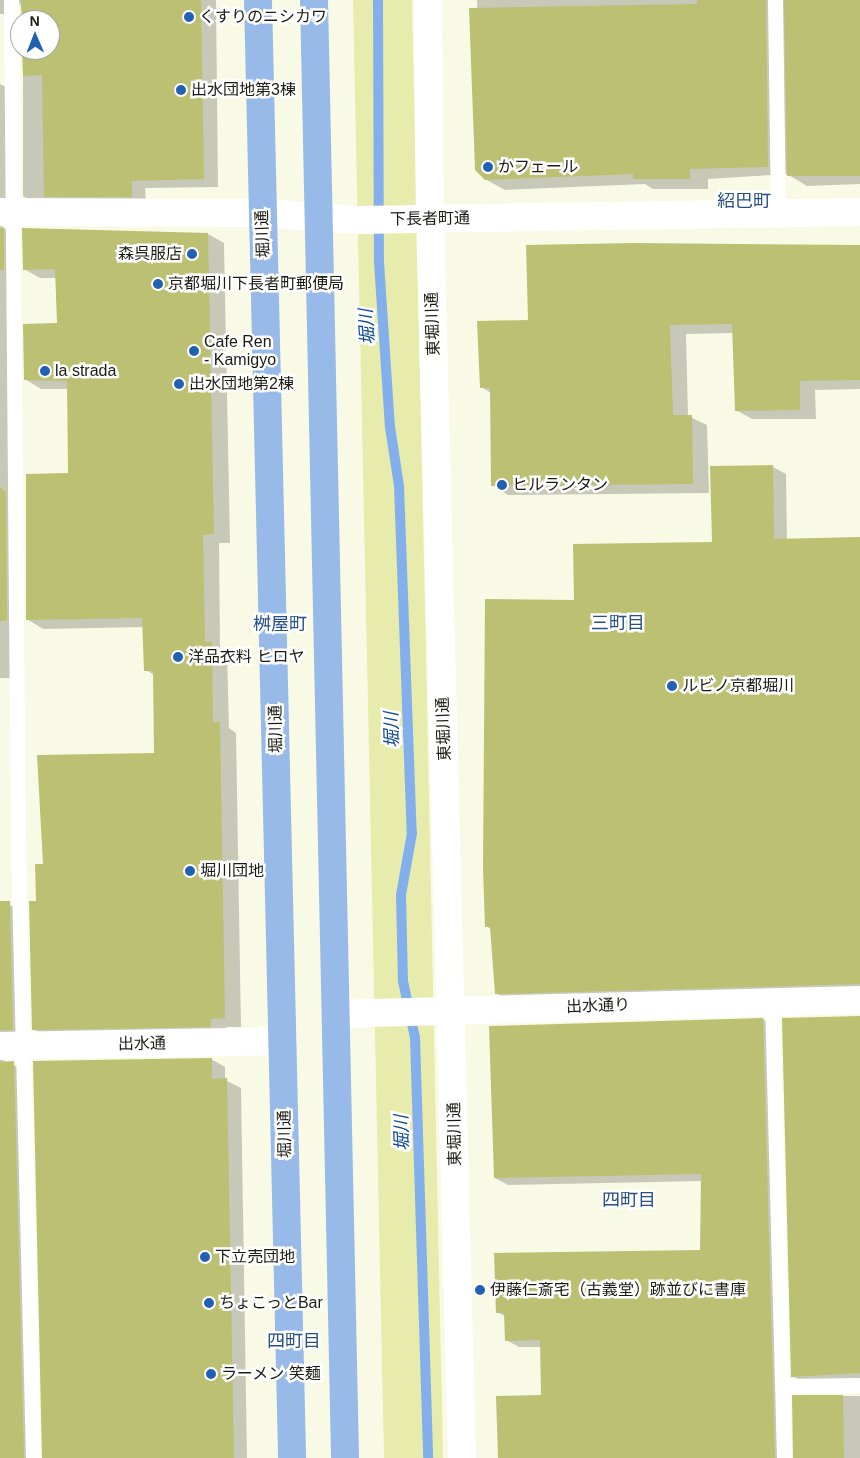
<!DOCTYPE html>
<html>
<head>
<meta charset="utf-8">
<style>
  body { margin:0 }
  #map { position:relative; width:860px; height:1458px; overflow:hidden; background:#f9fae6; font-family:Helvetica,"Noto Sans JP",sans-serif }
  div>[style] { position:absolute }
  [style*='--x'] { left:calc(var(--x)*1px); top:calc(var(--y)*1px); width:calc(var(--w)*1px); rotate:calc(var(--a)*1deg) }
  .green>* { inset:0; background:#e7ebab }
  .shadow>* { inset:0; background:#0003 }
  .stream>* { height:10px; margin:-5px; padding:0 5px; transform-origin:5px; border-radius:5px; background:#83b0ec }
  .building>* { inset:0; background:#bcc072 }
  .service>* { height:15px; margin:-7.5px; padding:0 7.5px; transform-origin:7.5px; border-radius:7.5px; background:#fff }
  .minor>* { height:28px; margin:-14px; padding:0 14px; transform-origin:14px; border-radius:14px; background:#fff }
  .tertiary>* { height:28px; margin:-14px; padding:0 14px; transform-origin:14px; border-radius:14px; background:#fff }
  .primary>* { height:28px; margin:-14px; padding:0 14px; transform-origin:14px; border-radius:14px; background:#97bae9 }
  .dots>* { width:14px; height:14px; translate:-50% -50%; box-sizing:border-box; border:2px solid #fff; border-radius:50% }
  span { translate:-50% -50%; white-space:nowrap; text-align:center; line-height:1.15; -webkit-text-stroke:5px #fff; paint-order:stroke }
  .poi-label { font-size:16px; color:#1b1b14 }
  .left { translate:0 -50%; text-align:left }
  .right { translate:-100% -50%; text-align:right }
  .street-label { font-size:16px; color:#1b1b14 }
  .neighbourhood-label { font-size:18px; color:#274f85 }
  .water-label { font-size:18px; color:#0f4a91; font-style:italic }
  .north { position:absolute; left:10px; top:10px; width:50px; height:50px; box-sizing:border-box; background:#fff; border:1px solid #a4a4a1; border-radius:50%; rotate:359deg; font-size:14px; font-weight:700; line-height:20px; text-align:center; color:#1b1b14 }
  .north::after { content:''; display:block; margin:auto; width:18px; height:22px; background:#2161b2; clip-path:polygon(50% 0,100% 100%,50% 72%,0 100%) }
</style>
</head>
<body>
<div id="map">
  <div class="green">
    <i style="clip-path:polygon(353px 0,412px 0,443px 1458px,384px 1458px)"></i>
  </div>
  <div class="shadow">
    <i style="clip-path:polygon(0 0,216px 0,218px 187px,145px 188px,146px 204px,37px 204px,23px 196px,23px 50px,50px 50px,50px 20px,23px 20px,20px 2px,15px 14px,0 14px)"></i>
    <i style="clip-path:polygon(477px 0,860px 0,860px 184px,807px 186px,787px 174px,708px 179px,708px 189px,653px 189px,645px 184px,505px 190px,485px 179px)"></i>
    <i style="clip-path:polygon(0 84px,16px 92px,17px 204px,0 217px)"></i>
    <i style="clip-path:polygon(0 225px,17px 237px,13px 678px,0 678px,0 741px)"></i>
    <i style="clip-path:polygon(208px 234px,224px 243px,230px 543px,219px 543px,220px 649px,227px 653px,229px 728px,236px 733px,241px 1027px,226px 1027px,227px 1035px,49px 1038px,33px 1029px,37px 902px,44px 865px,156px 754px,154px 675px,146px 670px,144px 627px,43px 629px,27px 619px,26px 476px,70px 475px,68px 389px,41px 389px,25px 379px,58px 324px,57px 278px,40px 278px,24px 269px)"></i>
    <i style="clip-path:polygon(860px 246px,860px 389px,815px 390px,816px 419px,752px 419px,736px 410px,734px 333px,686px 334px,688px 416px,707px 425px,709px 493px,508px 495px,493px 485px,491px 393px,481px 387px,529px 321px)"></i>
    <i style="clip-path:polygon(773px 467px,786px 474px,787px 540px,860px 538px,860px 992px,509px 1001px,496px 993px,491px 929px,486px 926px,486px 600px,575px 601px,713px 543px)"></i>
    <i style="clip-path:polygon(0 902px,24px 910px,27px 1038px,0 1051px)"></i>
    <i style="clip-path:polygon(860px 1017px,860px 1383px,806px 1383px,792px 1376px)"></i>
    <i style="clip-path:polygon(763px 1019px,776px 1027px,787px 1458px,498px 1458px,542px 1396px,542px 1347px,519px 1347px,506px 1340px,506px 1317px,497px 1312px,701px 1251px,702px 1181px,508px 1185px,495px 1178px)"></i>
    <i style="clip-path:polygon(0 1059px,27px 1071px,37px 1458px,0 1458px)"></i>
    <i style="clip-path:polygon(211px 1059px,225px 1067px,225px 1080px,241px 1088px,247px 1458px,44px 1458px)"></i>
    <i style="clip-path:polygon(793px 1396px,860px 1396px,860px 1458px,795px 1458px)"></i>
  </div>
  <div class="stream">
    <i style="--x:378;--y:0;--w:262;--a:89.8"></i>
    <i style="--x:379;--y:262;--w:165;--a:86.2"></i>
    <i style="--x:390;--y:427;--w:60;--a:81.3"></i>
    <i style="--x:399;--y:486;--w:347;--a:87.9"></i>
    <i style="--x:412;--y:833;--w:63;--a:100.1"></i>
    <i style="--x:401;--y:895;--w:86;--a:88.7"></i>
    <i style="--x:403;--y:981;--w:58;--a:78.1"></i>
    <i style="--x:415;--y:1038;--w:420;--a:88.2"></i>
  </div>
  <div class="building">
    <i style="clip-path:polygon(21px 0,201px 0,204px 179px,132px 181px,132px 197px,44px 197px,42px 75px,23px 76px,22px 50px,50px 50px,50px 20px,22px 20px)"></i>
    <i style="clip-path:polygon(697px 0,766px 0,768px 167px,690px 169px,690px 179px,633px 179px,633px 174px,485px 180px,475px 170px,469px 8px,697px 4px)"></i>
    <i style="clip-path:polygon(784px 0,860px 0,860px 176px,787px 176px)"></i>
    <i style="clip-path:polygon(0 228px,4px 228px,4px 270px,0 270px)"></i>
    <i style="clip-path:polygon(22px 228px,208px 233px,214px 534px,203px 535px,205px 642px,212px 642px,213px 722px,220px 722px,225px 1018px,211px 1019px,211px 1027px,32px 1030px,29px 901px,36px 901px,35px 864px,43px 864px,37px 755px,154px 753px,153px 671px,144px 671px,142px 618px,26px 620px,26px 474px,68px 473px,67px 381px,24px 380px,23px 324px,57px 323px,55px 269px,23px 270px)"></i>
    <i style="clip-path:polygon(633px 243px,860px 245px,860px 380px,800px 381px,800px 410px,735px 411px,732px 324px,670px 325px,673px 415px,692px 415px,693px 484px,491px 486px,490px 388px,480px 388px,477px 321px,528px 320px,526px 245px)"></i>
    <i style="clip-path:polygon(773px 465px,774px 539px,860px 537px,860px 984px,495px 994px,490px 927px,485px 927px,483px 869px,485px 599px,574px 600px,573px 544px,712px 542px,710px 466px)"></i>
    <i style="clip-path:polygon(0 487px,6px 492px,7px 620px,0 621px)"></i>
    <i style="clip-path:polygon(0 901px,10px 901px,13px 1030px,0 1030px)"></i>
    <i style="clip-path:polygon(860px 1016px,860px 1373px,791px 1377px,782px 1018px)"></i>
    <i style="clip-path:polygon(763px 1018px,775px 1458px,498px 1458px,496px 1396px,541px 1395px,540px 1340px,505px 1341px,504px 1313px,496px 1313px,494px 1253px,700px 1250px,701px 1174px,494px 1178px,489px 1026px)"></i>
    <i style="clip-path:polygon(212px 1058px,212px 1079px,227px 1078px,234px 1458px,42px 1458px,33px 1061px)"></i>
    <i style="clip-path:polygon(14px 1061px,24px 1458px,0 1458px,0 1062px)"></i>
    <i style="clip-path:polygon(792px 1395px,843px 1395px,844px 1458px,793px 1458px)"></i>
  </div>
  <div class="service">
    <i style="--x:11;--y:0;--w:847;--a:89.53"></i>
    <i style="--x:18;--y:847;--w:611;--a:88.59"></i>
    <i style="--x:775;--y:0;--w:213;--a:89.2"></i>
    <i style="--x:772;--y:1000;--w:458;--a:88.5"></i>
    <i style="--x:783;--y:1386;--w:77;--a:-0.7"></i>
  </div>
  <div class="minor">
    <i style="--x:428;--y:0;--w:219;--a:89.5"></i>
    <i style="--x:430;--y:219;--w:1239;--a:88.52"></i>
    <i style="--x:0;--y:212;--w:262;--a:0.2"></i>
    <i style="--x:335;--y:1014;--w:525;--a:-1.53"></i>
    <i style="--x:0;--y:1046;--w:283;--a:-1"></i>
  </div>
  <div class="tertiary">
    <i style="--x:262;--y:213;--w:95;--a:4.2"></i>
    <i style="--x:357;--y:220;--w:503;--a:-0.91"></i>
  </div>
  <div class="primary">
    <i style="--x:258;--y:0;--w:1458;--a:88.66"></i>
    <i style="--x:314;--y:0;--w:1458;--a:88.78"></i>
  </div>
  <div class="dots">
    <i style="left:189px;top:17px;background:#2161b2"></i>
    <i style="left:181px;top:90px;background:#2161b2"></i>
    <i style="left:488px;top:167px;background:#2161b2"></i>
    <i style="left:192px;top:254px;background:#2161b2"></i>
    <i style="left:158px;top:284px;background:#2161b2"></i>
    <i style="left:194px;top:351px;background:#2161b2"></i>
    <i style="left:45px;top:371px;background:#2161b2"></i>
    <i style="left:179px;top:384px;background:#2161b2"></i>
    <i style="left:502px;top:485px;background:#2161b2"></i>
    <i style="left:178px;top:657px;background:#2161b2"></i>
    <i style="left:672px;top:686px;background:#2161b2"></i>
    <i style="left:190px;top:871px;background:#2161b2"></i>
    <i style="left:205px;top:1257px;background:#2161b2"></i>
    <i style="left:480px;top:1290px;background:#2161b2"></i>
    <i style="left:209px;top:1303px;background:#2161b2"></i>
    <i style="left:211px;top:1374px;background:#2161b2"></i>
  </div>
  <div class="poi-label">
    <span class="left" style="left:199px;top:17px">くすりのニシカワ</span>
    <span class="left" style="left:191px;top:90px">出水団地第3棟</span>
    <span class="left" style="left:498px;top:167px">かフェール</span>
    <span class="right" style="left:182px;top:254px">森呉服店</span>
    <span class="left" style="left:168px;top:284px">京都堀川下長者町郵便局</span>
    <span class="left" style="left:204px;top:351px">Cafe Ren<br>- Kamigyo</span>
    <span class="left" style="left:55px;top:371px">la strada</span>
    <span class="left" style="left:189px;top:384px">出水団地第2棟</span>
    <span class="left" style="left:512px;top:485px">ヒルランタン</span>
    <span class="left" style="left:188px;top:657px">洋品衣料 ヒロヤ</span>
    <span class="left" style="left:682px;top:686px">ルビノ京都堀川</span>
    <span class="left" style="left:200px;top:871px">堀川団地</span>
    <span class="left" style="left:215px;top:1257px">下立売団地</span>
    <span class="left" style="left:490px;top:1290px">伊藤仁斎宅（古義堂）跡並びに書庫</span>
    <span class="left" style="left:219px;top:1303px">ちょこっとBar</span>
    <span class="left" style="left:221px;top:1374px">ラーメン 笑麺</span>
  </div>
  <div class="street-label">
    <span style="left:430px;top:219px;rotate:-1deg">下長者町通</span>
    <span style="left:263px;top:234px;rotate:-92deg">堀川通</span>
    <span style="left:433px;top:324px;rotate:-92deg">東堀川通</span>
    <span style="left:276px;top:729px;rotate:-91deg">堀川通</span>
    <span style="left:444px;top:729px;rotate:-92deg">東堀川通</span>
    <span style="left:598px;top:1006px;rotate:-2deg">出水通り</span>
    <span style="left:142px;top:1044px;rotate:-1deg">出水通</span>
    <span style="left:285px;top:1134px;rotate:-91deg">堀川通</span>
    <span style="left:455px;top:1134px;rotate:-91deg">東堀川通</span>
  </div>
  <div class="neighbourhood-label">
    <span style="left:744px;top:201px">紹巴町</span>
    <span style="left:618px;top:623px">三町目</span>
    <span style="left:280px;top:624px">桝屋町</span>
    <span style="left:629px;top:1200px">四町目</span>
    <span style="left:294px;top:1341px">四町目</span>
  </div>
  <div class="water-label">
    <span style="left:367px;top:327px;rotate:-94deg">堀川</span>
    <span style="left:392px;top:730px;rotate:-92deg">堀川</span>
    <span style="left:402px;top:1133px;rotate:-92deg">堀川</span>
  </div>
  <div class="north">N</div>
</div>
</body>
</html>
